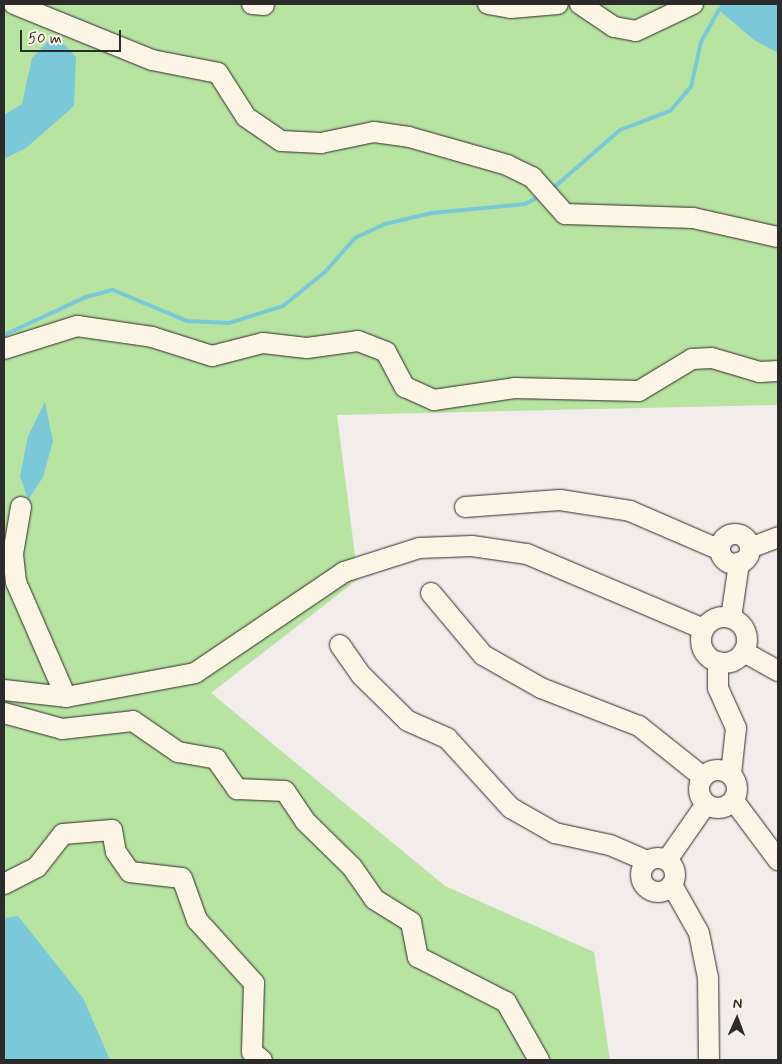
<!DOCTYPE html>
<html>
<head>
<meta charset="utf-8">
<style>
  body { margin:0 }
  #map { position:relative; width:782px; height:1064px; overflow:hidden; background:#f2ecea; font-family:Mynerve,sans-serif }
  div>[style] { position:absolute }
  [style*='--x'] { left:calc(var(--x)*1px); top:calc(var(--y)*1px); width:calc(var(--w)*1px); rotate:calc(var(--a)*1deg) }
  .green>* { inset:0; background:#b7e4a1 }
  .water>* { inset:0; background:#7bc8d9 }
  .stream>* { height:4px; margin:-2px; padding:0 2px; transform-origin:2px; border-radius:2px; background:#7bc8d9 }
  .roads { filter:drop-shadow(0 0 1px #2b2b2b) drop-shadow(0 0 1px #2b2b2b) }
  .minor>* { height:20px; margin:-10px; padding:0 10px; transform-origin:10px; border-radius:10px; background:#fcf5e5 }
  .minor>.ring { margin:-10px; padding:0; box-sizing:content-box; background:none; border:20px solid #fcf5e5; border-radius:50% }
  span { translate:-50% -50%; white-space:nowrap; text-align:center; line-height:1.15; -webkit-text-stroke:5px #fcf5e5; paint-order:stroke }
  .frame { position:absolute; inset:0; border:5px solid #2b2b2b; pointer-events:none }
  .north { position:absolute; left:712px; top:994px; width:50px; height:50px; -webkit-text-stroke:4px #fcf5e5; paint-order:stroke; rotate:2deg; font-size:14px; font-weight:700; line-height:20px; text-align:center; color:#2b2b2b }
  .north::after { content:''; display:block; margin:auto; width:18px; height:22px; background:#2b2b2b; clip-path:polygon(50% 0,100% 100%,50% 72%,0 100%) }
  .scale { position:absolute; left:20px; top:30px; width:101px; height:22px; box-sizing:border-box; border:2px solid #2b2b2b; border-top:0; padding-left:6px; font-size:15px; line-height:18px; white-space:nowrap; color:#2b2b2b; -webkit-text-stroke:4px #fcf5e5; paint-order:stroke }
</style>
</head>
<body>
<div id="map">
  <div class="green">
    <i style="clip-path:polygon(4px 4px,778px 4px,778px 405px,337px 415px,358px 579px,211px 693px,445px 886px,594px 952px,610px 1060px,4px 1060px)"></i>
  </div>
  <div class="water">
    <i style="clip-path:polygon(720px 4px,778px 4px,778px 53px,754px 40px,719px 10px)"></i>
    <i style="clip-path:polygon(48px 41px,63px 43px,76px 57px,74px 106px,26px 148px,4px 159px,4px 115px,22px 104px,32px 58px)"></i>
    <i style="clip-path:polygon(45px 402px,53px 441px,43px 477px,28px 500px,20px 476px,28px 436px)"></i>
    <i style="clip-path:polygon(18px 916px,83px 998px,110px 1060px,4px 1060px,4px 918px)"></i>
  </div>
  <div class="stream">
    <i style="--x:551;--y:190;--w:91;--a:-41"></i>
    <i style="--x:620;--y:130;--w:53;--a:-20.8"></i>
    <i style="--x:670;--y:111;--w:32;--a:-49"></i>
    <i style="--x:691;--y:87;--w:46;--a:-77.5"></i>
    <i style="--x:701;--y:42;--w:37;--a:-61"></i>
    <i style="--x:4;--y:335;--w:90;--a:-24.9"></i>
    <i style="--x:86;--y:297;--w:28;--a:-15"></i>
    <i style="--x:113;--y:290;--w:80;--a:22.7"></i>
    <i style="--x:187;--y:321;--w:42;--a:2.7"></i>
    <i style="--x:229;--y:323;--w:57;--a:-17.5"></i>
    <i style="--x:283;--y:306;--w:54;--a:-39"></i>
    <i style="--x:325;--y:272;--w:45;--a:-48.6"></i>
    <i style="--x:355;--y:238;--w:33;--a:-25"></i>
    <i style="--x:385;--y:224;--w:48;--a:-13.2"></i>
    <i style="--x:432;--y:213;--w:93;--a:-5.5"></i>
    <i style="--x:525;--y:204;--w:18;--a:-27"></i>
  </div>
  <div class="roads">
    <div class="minor">
      <i style="--x:14;--y:4;--w:149;--a:22.1"></i>
      <i style="--x:152;--y:60;--w:67;--a:11.1"></i>
      <i style="--x:218;--y:73;--w:52;--a:57.5"></i>
      <i style="--x:246;--y:117;--w:42;--a:34.4"></i>
      <i style="--x:281;--y:141;--w:40;--a:2.9"></i>
      <i style="--x:321;--y:143;--w:54;--a:-11.7"></i>
      <i style="--x:374;--y:132;--w:35;--a:8"></i>
      <i style="--x:409;--y:137;--w:102;--a:15.9"></i>
      <i style="--x:507;--y:165;--w:28;--a:26"></i>
      <i style="--x:532;--y:177;--w:50;--a:48.3"></i>
      <i style="--x:565;--y:214;--w:128;--a:1.8"></i>
      <i style="--x:693;--y:218;--w:87;--a:12.6"></i>
      <i style="--x:252;--y:4;--w:12;--a:5"></i>
      <i style="--x:488;--y:4;--w:23;--a:10"></i>
      <i style="--x:511;--y:8;--w:47;--a:-4.9"></i>
      <i style="--x:580;--y:4;--w:41;--a:34.1"></i>
      <i style="--x:614;--y:27;--w:22;--a:10"></i>
      <i style="--x:636;--y:31;--w:63;--a:-25.3"></i>
      <i style="--x:4;--y:349;--w:77;--a:-17.5"></i>
      <i style="--x:77;--y:326;--w:76;--a:8.3"></i>
      <i style="--x:152;--y:337;--w:63;--a:17.6"></i>
      <i style="--x:212;--y:356;--w:53;--a:-14.3"></i>
      <i style="--x:263;--y:343;--w:44;--a:6.5"></i>
      <i style="--x:307;--y:348;--w:51;--a:-7.8"></i>
      <i style="--x:358;--y:341;--w:30;--a:21"></i>
      <i style="--x:386;--y:352;--w:40;--a:62"></i>
      <i style="--x:405;--y:387;--w:32;--a:24"></i>
      <i style="--x:434;--y:400;--w:81;--a:-8.5"></i>
      <i style="--x:514;--y:388;--w:125;--a:1.4"></i>
      <i style="--x:639;--y:391;--w:62;--a:-31.1"></i>
      <i style="--x:692;--y:359;--w:20;--a:-3"></i>
      <i style="--x:712;--y:358;--w:50;--a:16.3"></i>
      <i style="--x:760;--y:372;--w:18;--a:-3"></i>
      <i style="--x:21;--y:507;--w:48;--a:99.7"></i>
      <i style="--x:13;--y:554;--w:28;--a:84"></i>
      <i style="--x:16;--y:582;--w:125;--a:66.5"></i>
      <i style="--x:465;--y:507;--w:95;--a:-4.2"></i>
      <i style="--x:560;--y:500;--w:71;--a:8.9"></i>
      <i style="--x:630;--y:511;--w:98;--a:23.4"></i>
      <i class="ring" style="left:720px;top:534px;width:10px;height:10px"></i>
      <i style="--x:750;--y:548;--w:30;--a:-21"></i>
      <i style="--x:431;--y:593;--w:81;--a:50"></i>
      <i style="--x:483;--y:655;--w:67;--a:29.6"></i>
      <i style="--x:541;--y:688;--w:105;--a:21.2"></i>
      <i style="--x:639;--y:726;--w:82;--a:38.6"></i>
      <i class="ring" style="left:701px;top:617px;width:26px;height:26px"></i>
      <i style="--x:731;--y:618;--w:56;--a:-81.7"></i>
      <i style="--x:340;--y:645;--w:38;--a:55"></i>
      <i style="--x:362;--y:676;--w:64;--a:44.4"></i>
      <i style="--x:408;--y:721;--w:43;--a:23.6"></i>
      <i style="--x:447;--y:738;--w:95;--a:47.6"></i>
      <i style="--x:511;--y:808;--w:51;--a:29.6"></i>
      <i style="--x:555;--y:833;--w:56;--a:12.3"></i>
      <i style="--x:610;--y:845;--w:40;--a:23.4"></i>
      <i style="--x:744;--y:652;--w:39;--a:29"></i>
      <i style="--x:718;--y:662;--w:26;--a:90"></i>
      <i style="--x:718;--y:688;--w:44;--a:65.8"></i>
      <i style="--x:736;--y:728;--w:46;--a:96.2"></i>
      <i style="--x:4;--y:690;--w:62;--a:6.4"></i>
      <i style="--x:66;--y:697;--w:131;--a:-10.5"></i>
      <i style="--x:195;--y:673;--w:180;--a:-34.1"></i>
      <i style="--x:344;--y:572;--w:79;--a:-17.7"></i>
      <i style="--x:419;--y:548;--w:53;--a:-2.2"></i>
      <i style="--x:472;--y:546;--w:56;--a:8.3"></i>
      <i style="--x:527;--y:554;--w:192;--a:23"></i>
      <i style="--x:4;--y:713;--w:60;--a:15.4"></i>
      <i style="--x:62;--y:729;--w:71;--a:-6.4"></i>
      <i style="--x:133;--y:721;--w:55;--a:34.6"></i>
      <i style="--x:178;--y:752;--w:39;--a:10"></i>
      <i style="--x:216;--y:759;--w:37;--a:55"></i>
      <i style="--x:237;--y:789;--w:48;--a:2.4"></i>
      <i style="--x:285;--y:791;--w:36;--a:56"></i>
      <i style="--x:305;--y:821;--w:66;--a:44.4"></i>
      <i style="--x:352;--y:867;--w:39;--a:55"></i>
      <i style="--x:374;--y:899;--w:44;--a:31.9"></i>
      <i style="--x:411;--y:922;--w:36;--a:79"></i>
      <i style="--x:418;--y:957;--w:99;--a:27.1"></i>
      <i style="--x:506;--y:1002;--w:67;--a:60.4"></i>
      <i class="ring" style="left:699px;top:770px;width:18px;height:18px"></i>
      <i style="--x:734;--y:801;--w:74;--a:53.3"></i>
      <i class="ring" style="left:641px;top:858px;width:14px;height:14px"></i>
      <i style="--x:667;--y:860;--w:68;--a:-55.1"></i>
      <i style="--x:4;--y:884;--w:37;--a:-27"></i>
      <i style="--x:37;--y:867;--w:42;--a:-51.8"></i>
      <i style="--x:63;--y:834;--w:49;--a:-4.7"></i>
      <i style="--x:112;--y:830;--w:22;--a:80"></i>
      <i style="--x:116;--y:852;--w:24;--a:55"></i>
      <i style="--x:130;--y:872;--w:52;--a:6.6"></i>
      <i style="--x:182;--y:878;--w:45;--a:70.3"></i>
      <i style="--x:197;--y:920;--w:85;--a:47.9"></i>
      <i style="--x:254;--y:983;--w:69;--a:91.7"></i>
      <i style="--x:252;--y:1052;--w:13;--a:39"></i>
      <i style="--x:672;--y:885;--w:55;--a:60.6"></i>
      <i style="--x:699;--y:933;--w:46;--a:78.7"></i>
      <i style="--x:708;--y:978;--w:82;--a:89.3"></i>
    </div>
  </div>
  <div class="frame"></div>
  <div class="north">N</div>
  <div class="scale">50 m</div>
</div>
</body>
</html>
